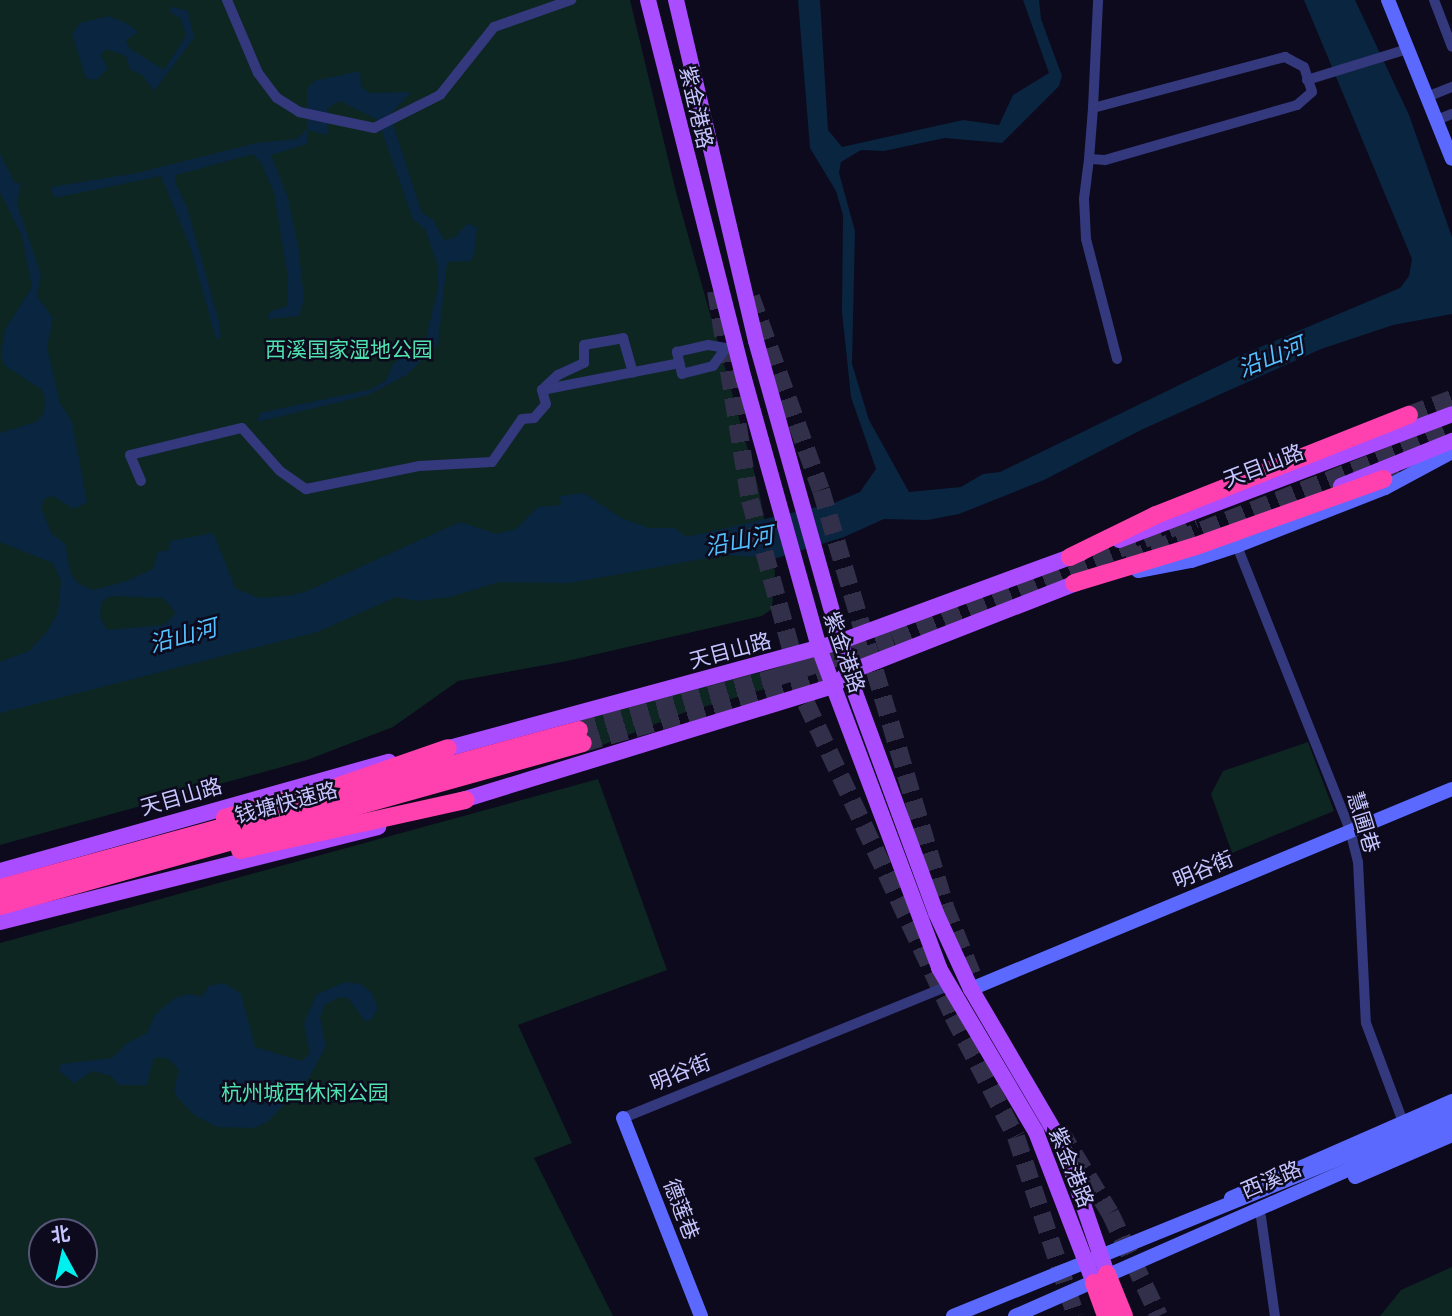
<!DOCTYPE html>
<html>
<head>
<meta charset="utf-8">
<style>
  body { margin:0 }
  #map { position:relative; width:1452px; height:1316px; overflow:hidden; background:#0c0a1c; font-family:Mulish,"Noto Sans SC",sans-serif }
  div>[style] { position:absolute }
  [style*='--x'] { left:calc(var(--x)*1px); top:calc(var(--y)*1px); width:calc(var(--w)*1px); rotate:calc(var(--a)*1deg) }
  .green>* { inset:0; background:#0d2622 }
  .water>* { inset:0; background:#0a2540 }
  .highway-tunnel>* { height:18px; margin-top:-9px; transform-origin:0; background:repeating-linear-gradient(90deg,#312f49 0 18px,transparent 0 27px) }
  .street>* { height:10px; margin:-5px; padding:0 5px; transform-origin:5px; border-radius:5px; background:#34387c }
  .secondary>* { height:14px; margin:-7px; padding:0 7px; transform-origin:7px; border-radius:7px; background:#5c69ff }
  .primary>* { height:16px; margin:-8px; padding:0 8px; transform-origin:8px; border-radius:8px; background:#aa4cff }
  .highway>* { height:18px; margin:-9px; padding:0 9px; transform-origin:9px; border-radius:9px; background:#ff40af }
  span { translate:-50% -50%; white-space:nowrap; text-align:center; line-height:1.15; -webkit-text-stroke:5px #0c0a1c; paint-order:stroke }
  .street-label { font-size:21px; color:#c6c5ff }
  .park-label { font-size:21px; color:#4fe1ae }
  .water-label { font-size:23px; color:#53c1ff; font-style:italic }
  .north { position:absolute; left:28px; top:1218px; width:70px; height:70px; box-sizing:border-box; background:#0c0a1c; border:2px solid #565577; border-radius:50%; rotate:352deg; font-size:19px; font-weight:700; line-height:28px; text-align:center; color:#c6c5ff }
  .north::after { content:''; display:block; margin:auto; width:24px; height:32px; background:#00f0f0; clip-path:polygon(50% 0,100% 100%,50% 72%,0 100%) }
</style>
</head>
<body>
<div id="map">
  <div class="green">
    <i style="clip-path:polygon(0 0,630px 0,676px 192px,758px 486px,775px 572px,772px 609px,762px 616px,567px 661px,458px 681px,393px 727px,307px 760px,0 845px)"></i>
    <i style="clip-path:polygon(796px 663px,802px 678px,683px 713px,588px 751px,578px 719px)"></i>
    <i style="clip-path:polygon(1308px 742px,1334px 811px,1232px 853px,1211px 794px,1223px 771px)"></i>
    <i style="clip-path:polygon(evenodd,598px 779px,667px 970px,518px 1025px,572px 1143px,534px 1158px,613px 1316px,0 1316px,0 943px,598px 779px,42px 1232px,84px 1232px,84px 1274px,42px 1274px,42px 1232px)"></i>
    <i style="clip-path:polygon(1452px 1267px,1452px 1316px,1380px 1316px,1401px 1290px)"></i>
  </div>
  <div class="water">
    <i style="clip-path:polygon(evenodd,798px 0,820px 0,828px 130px,842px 147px,963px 120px,999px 125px,1013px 95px,1049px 73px,1023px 0,1039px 0,1041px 19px,1062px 76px,1059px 86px,1002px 143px,945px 138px,884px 151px,861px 150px,841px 162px,839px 173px,855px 231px,852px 364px,869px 420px,909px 492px,961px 487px,983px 474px,1000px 472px,1239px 356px,1400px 288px,1409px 276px,1412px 259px,1304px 0,1355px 0,1409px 115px,1452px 237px,1452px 314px,1393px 325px,1321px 349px,1141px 430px,1044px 480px,959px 514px,928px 520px,884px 519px,844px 537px,777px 558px,724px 555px,570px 583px,499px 582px,450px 597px,417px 601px,396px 597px,317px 632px,0 713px,0 662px,29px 651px,46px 633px,58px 613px,61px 581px,53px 563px,0 542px,0 433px,36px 422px,44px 413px,45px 398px,41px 389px,4px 365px,1px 353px,5px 330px,32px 287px,22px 236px,0 192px,0 154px,15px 183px,21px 183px,17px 204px,41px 275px,37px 296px,53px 318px,47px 347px,60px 403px,72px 422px,87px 502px,74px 509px,53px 496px,44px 499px,41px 507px,51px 533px,65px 544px,71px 575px,79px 584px,93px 590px,127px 581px,153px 569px,158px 552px,169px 550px,170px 541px,213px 533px,236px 589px,259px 598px,287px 596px,305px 592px,460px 522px,497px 534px,516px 529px,538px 507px,561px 505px,560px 496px,584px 493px,621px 518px,649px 528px,674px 528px,687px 537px,834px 503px,860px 492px,876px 469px,851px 397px,842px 312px,843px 215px,836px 191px,810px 148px,798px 0,110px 596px,163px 598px,176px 613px,164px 625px,107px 630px,100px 617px,101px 602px,110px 596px)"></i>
    <i style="clip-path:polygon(172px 7px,188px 11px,194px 38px,154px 91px,142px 75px,130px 69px,126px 56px,106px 49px,100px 55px,108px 68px,96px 80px,86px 78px,72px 34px,80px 23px,109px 16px,126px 23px,138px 32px,126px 40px,129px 48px,164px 70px,186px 36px,181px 19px,169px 11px)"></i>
    <i style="clip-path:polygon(360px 71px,361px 86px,369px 93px,411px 92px,390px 115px,422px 213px,433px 220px,444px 240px,454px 238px,467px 224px,477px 227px,474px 256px,470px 261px,447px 262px,438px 344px,408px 374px,368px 395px,257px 422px,260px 413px,372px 389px,386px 380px,393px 364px,426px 338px,438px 288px,437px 263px,425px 229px,413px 219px,378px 120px,340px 101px,327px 108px,328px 135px,307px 130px,307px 144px,271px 155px,288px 198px,299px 251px,304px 300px,299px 316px,267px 319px,270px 312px,287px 306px,288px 277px,274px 192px,260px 161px,253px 154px,176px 175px,175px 182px,187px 207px,219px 322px,221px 337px,216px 339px,191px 249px,161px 176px,54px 198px,51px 187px,137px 173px,257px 143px,297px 139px,307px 129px,307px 89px,314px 81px)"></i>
    <i style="clip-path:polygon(345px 982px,361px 984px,372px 993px,378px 1009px,372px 1018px,366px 1022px,348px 998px,340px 997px,324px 1005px,320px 1017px,326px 1046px,306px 1083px,267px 1122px,254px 1128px,217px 1127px,193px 1114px,177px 1097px,174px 1089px,179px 1070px,169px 1059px,157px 1057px,153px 1060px,147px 1085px,119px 1085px,111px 1076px,93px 1071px,74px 1083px,58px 1070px,62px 1064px,112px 1058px,127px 1043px,147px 1033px,155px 1015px,175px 998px,189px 994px,202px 997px,209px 986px,224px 983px,241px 994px,255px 1047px,302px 1061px,310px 1053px,304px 1024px,316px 995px)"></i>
  </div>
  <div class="highway-tunnel">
    <i style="--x:716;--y:291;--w:212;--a:80.8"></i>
    <i style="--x:750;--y:500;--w:211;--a:74.6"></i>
    <i style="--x:806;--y:703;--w:346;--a:64.8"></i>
    <i style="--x:953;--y:1016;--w:136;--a:62.5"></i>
    <i style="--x:1016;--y:1137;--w:189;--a:71.5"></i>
    <i style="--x:751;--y:297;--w:205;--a:70.1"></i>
    <i style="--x:821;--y:490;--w:435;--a:73.4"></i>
    <i style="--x:945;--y:907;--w:78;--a:68.1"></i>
    <i style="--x:1409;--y:415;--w:46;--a:-20.4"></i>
    <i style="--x:1383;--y:479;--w:42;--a:-22.3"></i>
    <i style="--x:1127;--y:560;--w:350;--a:-21.6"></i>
    <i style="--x:579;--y:730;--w:202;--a:-14.9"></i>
    <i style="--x:774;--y:678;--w:125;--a:-18.1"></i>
    <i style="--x:893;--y:639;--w:325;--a:-21.7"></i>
    <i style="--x:583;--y:743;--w:291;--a:-15.9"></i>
    <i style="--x:1060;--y:1131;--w:96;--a:58.6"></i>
    <i style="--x:1110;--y:1213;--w:114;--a:64.6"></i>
  </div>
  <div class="street">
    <i style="--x:227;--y:0;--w:79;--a:67"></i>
    <i style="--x:258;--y:73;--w:31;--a:53"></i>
    <i style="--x:277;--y:98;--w:26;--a:32"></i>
    <i style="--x:299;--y:112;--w:77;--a:12"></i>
    <i style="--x:374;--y:128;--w:74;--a:-26.6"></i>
    <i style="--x:440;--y:95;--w:87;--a:-51.5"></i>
    <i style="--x:494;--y:27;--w:82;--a:-19.3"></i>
    <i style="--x:1434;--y:0;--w:50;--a:69"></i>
    <i style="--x:1285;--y:57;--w:21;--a:28"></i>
    <i style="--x:1304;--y:67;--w:26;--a:72"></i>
    <i style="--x:1312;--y:92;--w:20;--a:139"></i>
    <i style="--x:1297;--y:105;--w:200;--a:164"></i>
    <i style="--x:1105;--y:160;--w:16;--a:-176"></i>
    <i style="--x:1089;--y:159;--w:51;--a:-85.5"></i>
    <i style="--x:1093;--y:108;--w:199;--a:-14.9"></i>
    <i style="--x:1307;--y:80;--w:106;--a:-17.1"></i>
    <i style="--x:1427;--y:97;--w:27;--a:-22"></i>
    <i style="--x:1093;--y:108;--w:108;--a:-87.3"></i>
    <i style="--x:1437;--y:120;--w:16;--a:-22"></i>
    <i style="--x:1089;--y:159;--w:40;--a:97.1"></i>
    <i style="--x:1084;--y:199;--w:40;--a:87.1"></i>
    <i style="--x:1086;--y:239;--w:124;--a:75.5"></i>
    <i style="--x:708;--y:345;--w:18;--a:9"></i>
    <i style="--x:726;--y:348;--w:22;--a:126"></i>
    <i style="--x:713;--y:366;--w:32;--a:166"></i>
    <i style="--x:682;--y:374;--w:23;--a:-103"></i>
    <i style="--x:677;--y:352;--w:32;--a:-13"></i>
    <i style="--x:545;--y:387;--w:18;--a:-43"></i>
    <i style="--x:558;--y:375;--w:29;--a:-25"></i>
    <i style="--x:584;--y:363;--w:18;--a:-90"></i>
    <i style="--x:584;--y:345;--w:40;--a:-10"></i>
    <i style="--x:623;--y:338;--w:36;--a:74"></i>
    <i style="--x:141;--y:481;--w:28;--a:-113"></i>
    <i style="--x:130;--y:455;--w:115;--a:-13.6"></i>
    <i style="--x:242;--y:428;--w:57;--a:48.5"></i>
    <i style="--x:280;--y:471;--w:32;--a:35"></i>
    <i style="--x:306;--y:489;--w:115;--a:-11.5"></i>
    <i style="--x:419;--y:466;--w:73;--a:-3.1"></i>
    <i style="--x:492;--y:462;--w:52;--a:-55.1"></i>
    <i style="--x:522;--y:419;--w:12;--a:-5"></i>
    <i style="--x:534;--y:418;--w:18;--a:-49"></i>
    <i style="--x:546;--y:404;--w:15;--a:-106"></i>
    <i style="--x:542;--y:390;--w:140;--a:-11.1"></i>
    <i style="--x:1237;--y:546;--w:306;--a:68.3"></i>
    <i style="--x:1350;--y:830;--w:33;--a:76"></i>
    <i style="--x:1358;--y:862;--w:161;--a:87.2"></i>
    <i style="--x:1366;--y:1023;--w:106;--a:69.5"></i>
    <i style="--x:623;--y:1118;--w:351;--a:-22.1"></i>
    <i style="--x:1261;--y:1217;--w:100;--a:82"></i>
  </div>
  <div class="secondary">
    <i style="--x:1388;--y:0;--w:171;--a:68.1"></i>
    <i style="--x:1138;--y:571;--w:54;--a:-10.7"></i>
    <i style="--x:1191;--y:561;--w:48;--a:-18.1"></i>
    <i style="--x:1237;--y:546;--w:159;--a:-21.4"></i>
    <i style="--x:1385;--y:488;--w:76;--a:-28.2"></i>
    <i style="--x:971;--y:989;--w:521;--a:-22.58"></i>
    <i style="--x:623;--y:1118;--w:213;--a:68.5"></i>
    <i style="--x:1355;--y:1177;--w:106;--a:-23.4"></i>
    <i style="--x:1231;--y:1198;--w:241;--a:-23.7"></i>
    <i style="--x:953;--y:1316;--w:539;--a:-22.14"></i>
    <i style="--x:1015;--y:1316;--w:477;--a:-23.7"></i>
  </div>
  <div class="primary">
    <i style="--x:648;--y:0;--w:391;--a:75.8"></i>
    <i style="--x:744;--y:379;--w:279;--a:74.4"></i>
    <i style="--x:819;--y:648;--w:342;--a:69.4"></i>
    <i style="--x:939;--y:968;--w:191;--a:59.4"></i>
    <i style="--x:1036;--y:1132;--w:162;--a:69"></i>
    <i style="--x:676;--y:0;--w:350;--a:76.8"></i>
    <i style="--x:756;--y:341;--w:362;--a:74.3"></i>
    <i style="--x:854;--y:690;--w:238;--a:69.8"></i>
    <i style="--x:936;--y:913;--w:84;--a:65.3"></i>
    <i style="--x:971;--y:989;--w:182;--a:59.6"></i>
    <i style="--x:1063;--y:1146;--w:135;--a:71"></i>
    <i style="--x:1341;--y:486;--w:120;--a:-22.1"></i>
    <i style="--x:1119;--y:540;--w:356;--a:-20.7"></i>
    <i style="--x:438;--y:751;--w:416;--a:-15.2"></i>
    <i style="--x:839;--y:642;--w:258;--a:-20.2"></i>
    <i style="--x:456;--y:802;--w:395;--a:-17.1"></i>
    <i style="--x:834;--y:686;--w:21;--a:-43"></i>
    <i style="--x:849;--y:672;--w:255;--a:-21.4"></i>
    <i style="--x:0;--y:871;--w:404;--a:-15.7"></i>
    <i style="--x:0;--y:922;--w:390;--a:-14.1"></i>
  </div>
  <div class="highway">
    <i style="--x:1070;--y:557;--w:96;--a:-26"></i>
    <i style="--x:1156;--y:515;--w:272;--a:-21.6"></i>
    <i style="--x:1074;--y:583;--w:127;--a:-16.9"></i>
    <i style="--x:1196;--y:546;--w:199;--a:-19.7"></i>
    <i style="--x:339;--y:786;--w:115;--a:-19.2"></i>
    <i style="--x:225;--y:818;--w:66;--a:-15.9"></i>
    <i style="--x:240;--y:850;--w:231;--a:-12.5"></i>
    <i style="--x:0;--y:888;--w:600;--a:-15.26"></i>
    <i style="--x:0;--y:906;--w:605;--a:-15.62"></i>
    <i style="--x:1107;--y:1274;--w:45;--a:68"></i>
    <i style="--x:1094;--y:1283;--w:35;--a:70"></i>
  </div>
  <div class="street-label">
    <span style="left:697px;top:107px;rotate:77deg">紫金港路</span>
    <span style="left:1263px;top:465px;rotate:-21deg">天目山路</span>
    <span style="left:730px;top:650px;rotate:-15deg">天目山路</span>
    <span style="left:845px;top:652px;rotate:71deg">紫金港路</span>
    <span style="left:181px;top:796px;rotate:-16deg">天目山路</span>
    <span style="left:286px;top:802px;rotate:-15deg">钱塘快速路</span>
    <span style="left:1364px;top:822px;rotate:73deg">慧圃巷</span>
    <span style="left:1203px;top:869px;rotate:-23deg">明谷街</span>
    <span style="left:680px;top:1072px;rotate:-22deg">明谷街</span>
    <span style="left:1072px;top:1167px;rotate:68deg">紫金港路</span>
    <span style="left:1271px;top:1179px;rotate:-23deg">西溪路</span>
    <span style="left:682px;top:1209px;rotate:69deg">德莲巷</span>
  </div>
  <div class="park-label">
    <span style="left:349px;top:349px">西溪国家湿地公园</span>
    <span style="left:305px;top:1092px">杭州城西休闲公园</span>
  </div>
  <div class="water-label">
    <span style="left:1271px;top:357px;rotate:-22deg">沿山河</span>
    <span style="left:739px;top:541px;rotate:-11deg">沿山河</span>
    <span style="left:183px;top:636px;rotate:-15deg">沿山河</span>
  </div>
  <div class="north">北</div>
</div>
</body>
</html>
